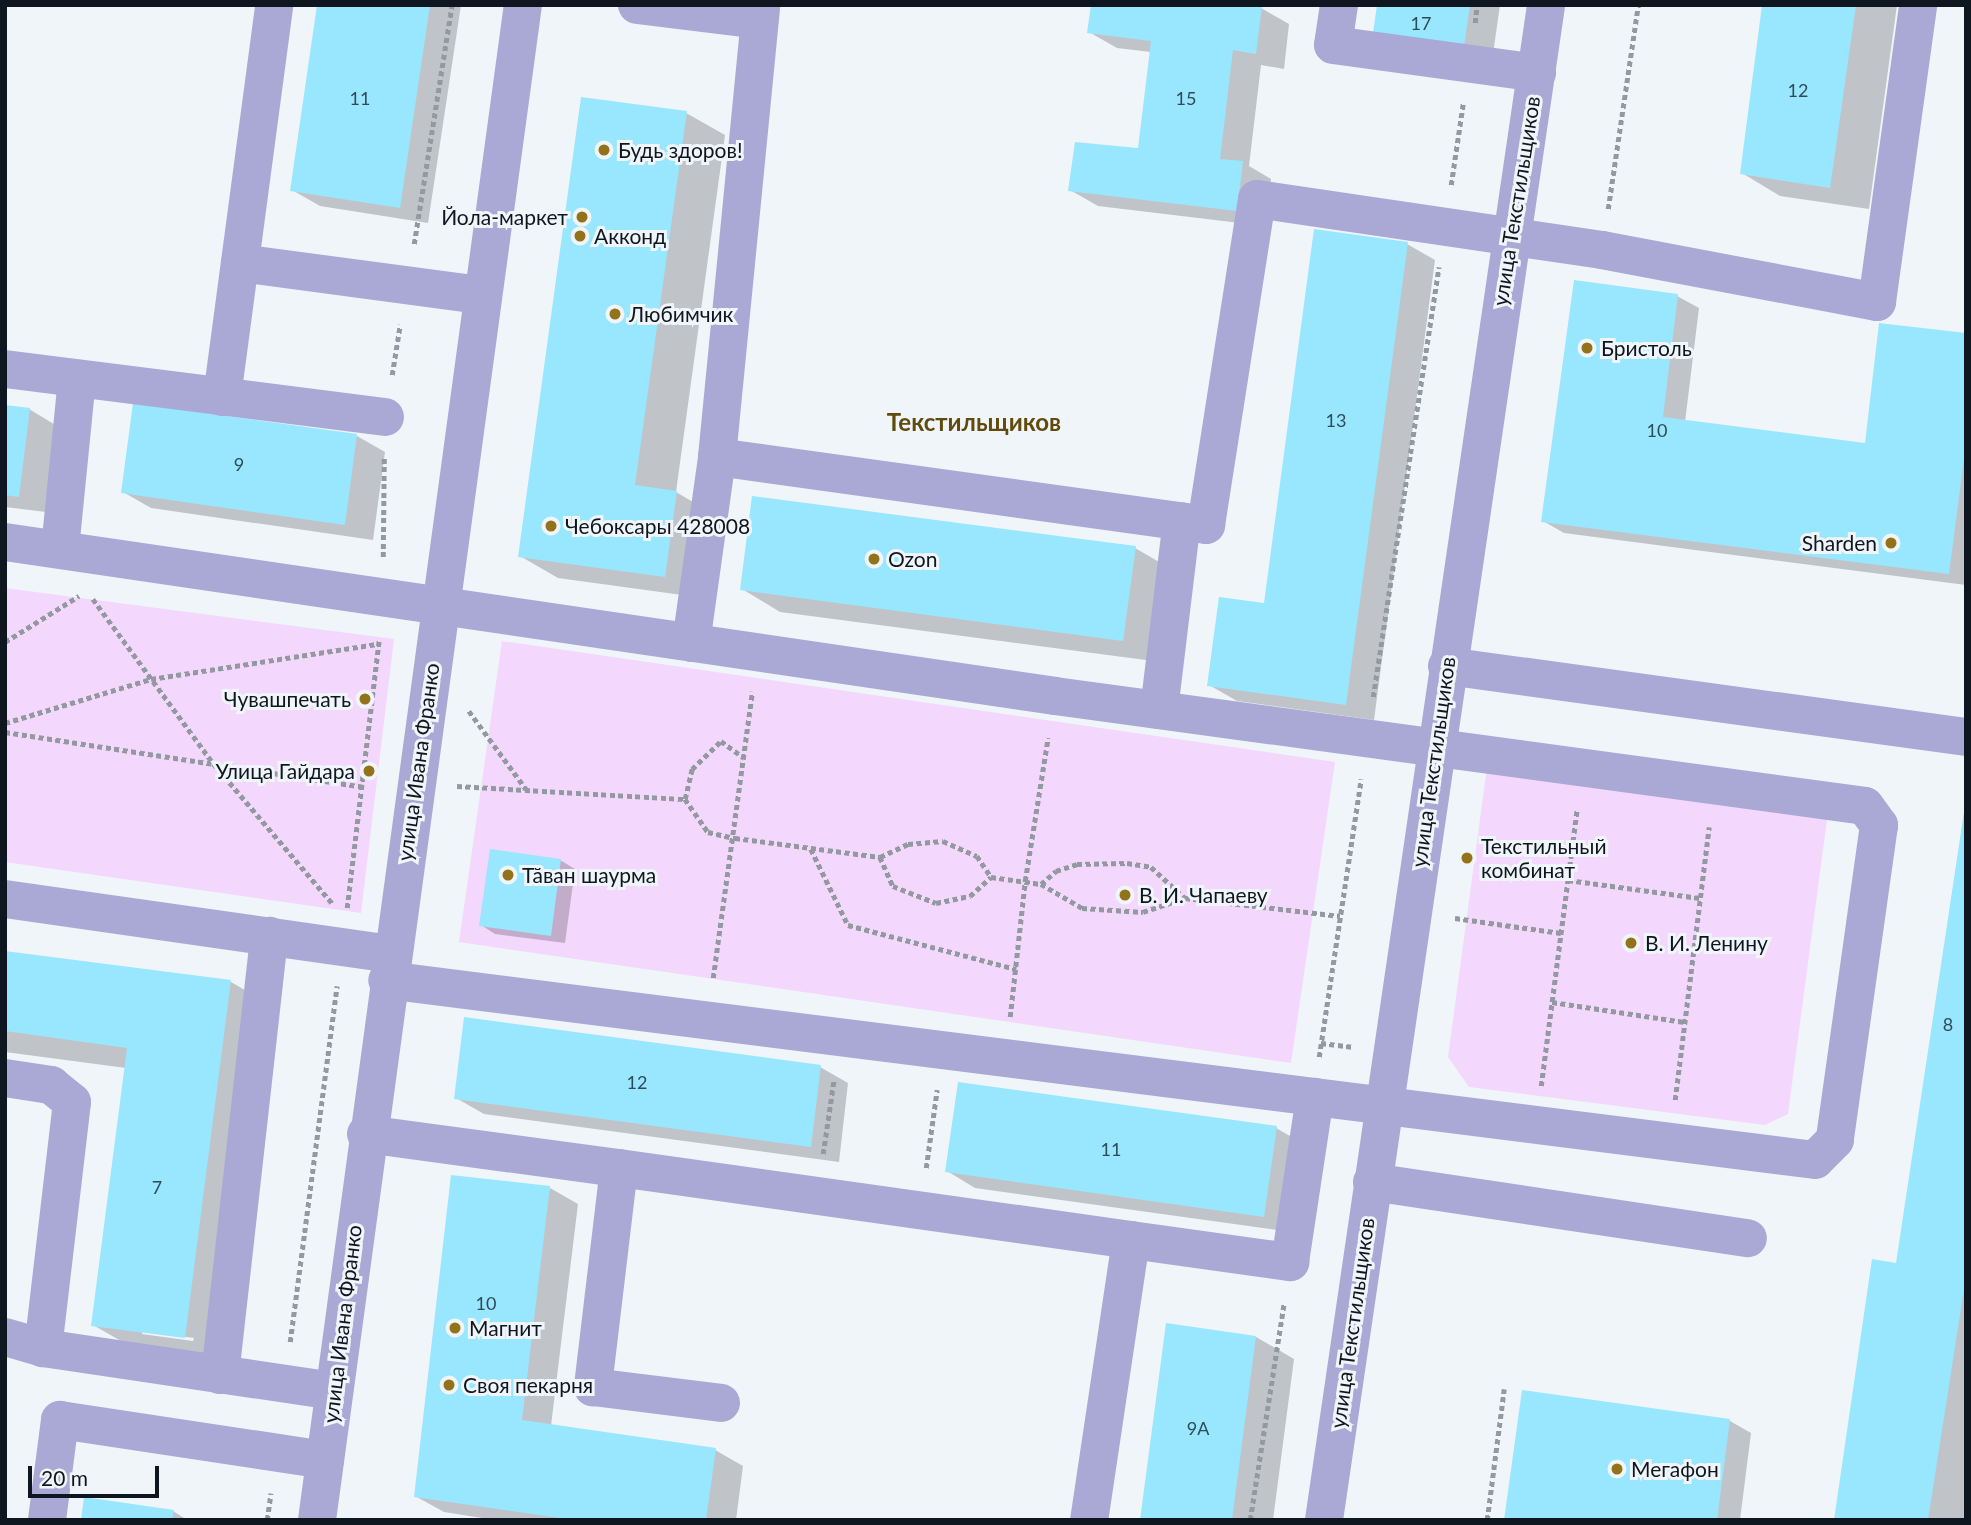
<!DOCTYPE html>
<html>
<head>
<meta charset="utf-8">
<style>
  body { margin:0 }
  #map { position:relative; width:1971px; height:1525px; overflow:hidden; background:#f0f5fa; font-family:Lato,sans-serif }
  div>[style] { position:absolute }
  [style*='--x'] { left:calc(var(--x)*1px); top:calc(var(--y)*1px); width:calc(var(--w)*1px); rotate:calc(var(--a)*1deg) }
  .green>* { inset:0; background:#f4d7fc }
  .shadow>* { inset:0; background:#0003 }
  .building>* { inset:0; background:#98e7ff }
  .path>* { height:4.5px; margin-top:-2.25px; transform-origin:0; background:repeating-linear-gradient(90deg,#9299a0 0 5px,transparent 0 8.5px) }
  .minor>* { height:38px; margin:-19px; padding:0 19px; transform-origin:19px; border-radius:19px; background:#aaa9d6 }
  .dots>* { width:19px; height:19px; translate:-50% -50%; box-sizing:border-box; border:4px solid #f0f5fa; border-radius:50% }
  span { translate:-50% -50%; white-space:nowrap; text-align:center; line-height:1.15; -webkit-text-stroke:6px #f0f5fa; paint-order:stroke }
  .number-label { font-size:18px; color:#304b58 }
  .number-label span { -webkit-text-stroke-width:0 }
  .poi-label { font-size:21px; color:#0e1720 }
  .left { translate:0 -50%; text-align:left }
  .right { translate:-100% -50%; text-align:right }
  .street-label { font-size:21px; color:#0e1720 }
  .quarter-label { font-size:24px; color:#604b0d; font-weight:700 }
  .frame { position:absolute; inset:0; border:7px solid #0e1720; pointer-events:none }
  .scale { position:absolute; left:28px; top:1466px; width:131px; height:32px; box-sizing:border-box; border:4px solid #0e1720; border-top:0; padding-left:9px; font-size:21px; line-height:24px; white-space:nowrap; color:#0e1720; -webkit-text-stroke:5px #f0f5fa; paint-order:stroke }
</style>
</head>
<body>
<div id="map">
  <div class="green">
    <i style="clip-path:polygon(5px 588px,394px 639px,361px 913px,5px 862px)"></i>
    <i style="clip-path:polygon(502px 641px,1335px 762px,1291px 1063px,459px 942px)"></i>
    <i style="clip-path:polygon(1487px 767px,1828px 812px,1788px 1114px,1765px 1125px,1469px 1087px,1448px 1057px)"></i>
  </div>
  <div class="shadow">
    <i style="clip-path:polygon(319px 5px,461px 5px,428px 223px,320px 206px,292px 190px)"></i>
    <i style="clip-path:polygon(1093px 5px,1242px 5px,1261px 8px,1289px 24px,1284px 69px,1261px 65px,1249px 166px,1271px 179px,1265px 226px,1098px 206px,1070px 190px,1139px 150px,1151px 52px,1117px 48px,1089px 32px)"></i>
    <i style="clip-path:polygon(1379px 5px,1500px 5px,1491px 68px)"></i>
    <i style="clip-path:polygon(1764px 5px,1897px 5px,1869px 209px,1780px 196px,1742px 173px)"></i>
    <i style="clip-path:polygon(686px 113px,725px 135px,676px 492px,715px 515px,704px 598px,558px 578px,520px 556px)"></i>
    <i style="clip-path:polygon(1407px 244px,1435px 260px,1374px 720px,1237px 701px,1209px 685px,1265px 605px)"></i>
    <i style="clip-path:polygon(1677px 296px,1699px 308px,1685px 422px,1866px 445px,1966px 334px,1966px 585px,1564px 533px,1543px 521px)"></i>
    <i style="clip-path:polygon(135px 405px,357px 436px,385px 452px,373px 540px,151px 508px,123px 492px)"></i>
    <i style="clip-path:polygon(5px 406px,29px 409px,57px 426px,46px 512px,5px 507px)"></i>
    <i style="clip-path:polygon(1135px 548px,1173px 570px,1161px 662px,780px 612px,742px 589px)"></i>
    <i style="clip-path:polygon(1966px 801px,1966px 1520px,1836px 1520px,1897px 1265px)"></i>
    <i style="clip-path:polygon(560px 860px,575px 869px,565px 943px,495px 934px,481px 925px)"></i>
    <i style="clip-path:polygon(evenodd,5px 953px,231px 982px,279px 1010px,233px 1365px,142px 1353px,93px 1325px,126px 1068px,5px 1052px,5px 953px,142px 1331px,194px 1338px,193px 1341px,142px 1334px,142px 1331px)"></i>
    <i style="clip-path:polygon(820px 1067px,848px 1083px,839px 1162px,484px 1114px,456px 1098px)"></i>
    <i style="clip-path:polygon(1276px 1128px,1304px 1144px,1292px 1232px,975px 1188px,947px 1171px)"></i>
    <i style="clip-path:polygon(550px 1188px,578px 1204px,551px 1426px,715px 1450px,743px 1466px,736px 1520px,495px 1520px,444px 1512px,415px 1496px)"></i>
    <i style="clip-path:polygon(1256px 1337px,1294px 1359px,1273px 1520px,1142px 1520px)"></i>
    <i style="clip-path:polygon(1730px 1421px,1751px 1433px,1740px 1520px,1506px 1520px)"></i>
    <i style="clip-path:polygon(173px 1511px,187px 1520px,82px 1520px)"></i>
  </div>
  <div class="building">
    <i style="clip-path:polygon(317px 5px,430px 5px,400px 208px,290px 191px)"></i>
    <i style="clip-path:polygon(1091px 5px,1262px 6px,1256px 54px,1233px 50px,1220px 159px,1243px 161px,1237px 211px,1068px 191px,1075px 142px,1138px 148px,1151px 41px,1087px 33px)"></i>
    <i style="clip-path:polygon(1377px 5px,1470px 5px,1463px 53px,1372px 40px)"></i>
    <i style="clip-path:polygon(1762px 5px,1856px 5px,1830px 188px,1740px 174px)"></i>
    <i style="clip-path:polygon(581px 97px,687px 111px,635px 485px,677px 491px,665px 577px,518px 557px)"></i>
    <i style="clip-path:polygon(1314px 229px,1408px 242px,1346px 705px,1207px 686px,1219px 597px,1264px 603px)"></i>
    <i style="clip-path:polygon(1574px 280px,1678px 294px,1663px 417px,1865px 443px,1879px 323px,1966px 333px,1966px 443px,1949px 574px,1541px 522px)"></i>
    <i style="clip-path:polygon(133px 403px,357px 434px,345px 525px,121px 493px)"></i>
    <i style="clip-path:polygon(5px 405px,30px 408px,19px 497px,5px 495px)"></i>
    <i style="clip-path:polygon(752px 496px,1136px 546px,1123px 641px,740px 590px)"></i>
    <i style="clip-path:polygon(1966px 799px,1966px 1276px,1928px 1520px,1834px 1520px,1872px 1259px,1896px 1263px)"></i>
    <i style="clip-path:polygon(490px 849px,561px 859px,551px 936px,479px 926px)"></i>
    <i style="clip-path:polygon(5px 951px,231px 980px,185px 1338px,91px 1326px,127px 1048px,5px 1031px)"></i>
    <i style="clip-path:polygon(464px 1017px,821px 1065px,811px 1147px,454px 1099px)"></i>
    <i style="clip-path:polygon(958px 1082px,1277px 1126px,1264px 1217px,945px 1172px)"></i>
    <i style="clip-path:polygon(451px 1175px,550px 1186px,522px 1420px,716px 1448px,706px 1520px,574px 1520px,414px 1497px)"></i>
    <i style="clip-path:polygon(1166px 1323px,1256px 1336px,1232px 1520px,1140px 1520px)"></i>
    <i style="clip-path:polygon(1522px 1390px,1730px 1419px,1717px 1520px,1504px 1520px)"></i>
    <i style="clip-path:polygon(84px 1497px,174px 1510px,172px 1520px,81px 1520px)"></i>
  </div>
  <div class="path">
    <i style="--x:1475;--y:23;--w:18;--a:-84"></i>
    <i style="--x:1451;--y:185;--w:82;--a:-81.6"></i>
    <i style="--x:1608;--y:209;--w:206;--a:-81.6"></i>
    <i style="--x:414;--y:244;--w:242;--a:-81"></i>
    <i style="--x:392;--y:375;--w:51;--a:-80.9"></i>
    <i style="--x:383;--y:557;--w:100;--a:-89.4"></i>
    <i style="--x:93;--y:599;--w:203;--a:53.8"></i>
    <i style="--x:213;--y:763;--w:184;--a:49.6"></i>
    <i style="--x:5;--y:642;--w:87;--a:-31.9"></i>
    <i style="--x:1373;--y:697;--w:435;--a:-81.3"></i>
    <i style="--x:469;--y:711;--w:97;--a:53.8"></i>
    <i style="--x:5;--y:723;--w:152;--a:-16.8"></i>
    <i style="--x:151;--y:679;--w:230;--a:-8.8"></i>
    <i style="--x:5;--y:732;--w:362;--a:8.7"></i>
    <i style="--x:457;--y:786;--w:228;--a:3.3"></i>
    <i style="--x:685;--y:799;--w:31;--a:-77"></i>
    <i style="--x:692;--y:769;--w:40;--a:-44"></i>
    <i style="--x:721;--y:741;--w:29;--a:36"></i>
    <i style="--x:685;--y:799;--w:40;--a:55.1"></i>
    <i style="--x:708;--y:832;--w:28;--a:13"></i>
    <i style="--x:735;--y:838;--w:146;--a:7.5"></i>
    <i style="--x:880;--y:857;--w:31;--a:-25"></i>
    <i style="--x:908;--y:844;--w:35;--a:-5"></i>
    <i style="--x:943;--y:841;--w:37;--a:24"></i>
    <i style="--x:977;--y:856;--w:25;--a:56"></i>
    <i style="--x:991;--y:877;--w:50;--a:8"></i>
    <i style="--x:1041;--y:884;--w:48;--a:30.3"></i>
    <i style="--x:1082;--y:908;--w:61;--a:3.8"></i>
    <i style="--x:1143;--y:912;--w:44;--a:-18.4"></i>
    <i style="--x:1185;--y:898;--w:156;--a:6.6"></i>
    <i style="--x:811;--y:849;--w:85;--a:64"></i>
    <i style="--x:848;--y:925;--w:174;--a:14.7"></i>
    <i style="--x:880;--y:857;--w:32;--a:66"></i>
    <i style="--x:893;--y:886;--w:46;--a:21.6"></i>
    <i style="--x:936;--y:903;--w:35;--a:-12"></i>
    <i style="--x:970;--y:896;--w:28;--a:-42"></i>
    <i style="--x:1568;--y:880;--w:133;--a:7.8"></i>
    <i style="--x:1041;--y:884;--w:20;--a:-41"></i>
    <i style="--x:1056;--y:871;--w:22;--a:-18"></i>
    <i style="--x:1077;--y:864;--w:50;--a:-1.1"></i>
    <i style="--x:1127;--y:863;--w:24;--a:9"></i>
    <i style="--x:1151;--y:867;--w:46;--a:42.4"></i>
    <i style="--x:347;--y:908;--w:271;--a:-83.2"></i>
    <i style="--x:1455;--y:918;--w:107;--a:8.1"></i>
    <i style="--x:713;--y:978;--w:289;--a:-82.2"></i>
    <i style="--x:1552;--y:1002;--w:134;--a:8.6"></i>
    <i style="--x:1010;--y:1017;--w:137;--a:-83.7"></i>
    <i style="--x:1025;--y:881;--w:145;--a:-80.9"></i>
    <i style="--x:1321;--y:1043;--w:31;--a:7"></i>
    <i style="--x:1319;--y:1057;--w:281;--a:-81.4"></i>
    <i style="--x:1541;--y:1086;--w:278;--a:-82.6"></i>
    <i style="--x:1675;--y:1100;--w:275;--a:-82.9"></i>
    <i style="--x:823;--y:1154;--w:76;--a:-81.7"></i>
    <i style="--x:926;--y:1168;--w:79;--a:-82"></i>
    <i style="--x:290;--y:1342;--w:359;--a:-82.5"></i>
    <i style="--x:267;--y:1520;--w:27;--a:-82"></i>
    <i style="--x:1250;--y:1520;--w:220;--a:-81.1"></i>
    <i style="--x:1487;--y:1520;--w:132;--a:-82.6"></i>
  </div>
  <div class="minor">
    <i style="--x:637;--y:5;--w:123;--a:7"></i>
    <i style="--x:1339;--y:5;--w:40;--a:98.5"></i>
    <i style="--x:1333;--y:45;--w:206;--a:7.8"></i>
    <i style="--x:240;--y:263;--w:243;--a:7.6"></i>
    <i style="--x:5;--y:369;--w:383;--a:7.2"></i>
    <i style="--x:222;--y:397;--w:395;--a:-82.4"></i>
    <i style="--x:717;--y:457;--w:494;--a:7.9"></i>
    <i style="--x:1206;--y:525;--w:330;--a:-81.1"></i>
    <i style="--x:1257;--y:199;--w:349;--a:8.4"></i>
    <i style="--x:1602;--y:250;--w:280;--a:10.7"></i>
    <i style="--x:1877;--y:302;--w:300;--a:-82.1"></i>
    <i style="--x:5;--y:542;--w:1061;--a:8.34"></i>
    <i style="--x:1055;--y:696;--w:817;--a:7.73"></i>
    <i style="--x:1865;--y:806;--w:24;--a:54"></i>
    <i style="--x:1879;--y:825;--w:318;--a:98"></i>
    <i style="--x:1835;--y:1140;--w:28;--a:135"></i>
    <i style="--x:1815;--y:1160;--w:1439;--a:-172.82"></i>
    <i style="--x:60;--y:549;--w:171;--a:-84.3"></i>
    <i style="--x:691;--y:643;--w:188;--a:-82"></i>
    <i style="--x:717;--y:457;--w:454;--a:-84.4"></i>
    <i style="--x:1447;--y:666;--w:524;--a:7.79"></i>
    <i style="--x:1159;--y:710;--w:190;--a:-83.1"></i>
    <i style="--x:5;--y:899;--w:390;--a:8.1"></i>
    <i style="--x:5;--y:1078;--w:47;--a:8.7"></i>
    <i style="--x:51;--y:1085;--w:27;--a:39"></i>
    <i style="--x:72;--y:1102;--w:248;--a:96.7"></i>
    <i style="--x:366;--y:1134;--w:255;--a:7.7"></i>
    <i style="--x:619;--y:1168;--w:221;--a:96.8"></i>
    <i style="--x:593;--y:1387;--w:129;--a:7.1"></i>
    <i style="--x:619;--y:1168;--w:517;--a:8"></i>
    <i style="--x:1131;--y:1240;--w:283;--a:98.5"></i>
    <i style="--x:1372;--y:1182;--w:380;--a:8.5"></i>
    <i style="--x:1131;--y:1240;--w:161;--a:7.9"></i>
    <i style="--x:1290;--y:1262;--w:167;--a:-81.4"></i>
    <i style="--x:5;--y:1337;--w:40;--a:16"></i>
    <i style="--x:43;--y:1348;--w:294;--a:8.4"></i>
    <i style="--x:220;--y:1375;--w:442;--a:-83.6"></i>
    <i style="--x:47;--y:1520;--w:101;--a:-82.6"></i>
    <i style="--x:60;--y:1420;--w:268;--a:8.6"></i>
    <i style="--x:317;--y:1520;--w:1529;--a:-82.26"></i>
    <i style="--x:1324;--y:1520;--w:1531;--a:-81.66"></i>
  </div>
  <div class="dots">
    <i style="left:604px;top:150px;background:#93731a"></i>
    <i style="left:582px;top:217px;background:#93731a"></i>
    <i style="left:580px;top:236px;background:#93731a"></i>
    <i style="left:615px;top:314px;background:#93731a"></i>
    <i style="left:1587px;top:348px;background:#93731a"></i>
    <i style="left:551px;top:526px;background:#93731a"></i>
    <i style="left:1891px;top:543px;background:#93731a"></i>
    <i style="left:874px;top:559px;background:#93731a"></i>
    <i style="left:365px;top:699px;background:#93731a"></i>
    <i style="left:369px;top:771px;background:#93731a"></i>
    <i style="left:1467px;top:858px;background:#93731a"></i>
    <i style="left:508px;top:875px;background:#93731a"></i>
    <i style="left:1125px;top:895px;background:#93731a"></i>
    <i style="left:1631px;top:943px;background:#93731a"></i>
    <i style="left:455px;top:1328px;background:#93731a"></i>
    <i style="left:449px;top:1385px;background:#93731a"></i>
    <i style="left:1617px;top:1469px;background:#93731a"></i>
  </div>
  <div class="number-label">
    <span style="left:1421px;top:23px">17</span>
    <span style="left:1798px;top:90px">12</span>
    <span style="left:360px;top:98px">11</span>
    <span style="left:1186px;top:98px">15</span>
    <span style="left:1336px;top:420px">13</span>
    <span style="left:1657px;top:430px">10</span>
    <span style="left:239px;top:464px">9</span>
    <span style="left:1948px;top:1024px">8</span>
    <span style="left:637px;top:1082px">12</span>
    <span style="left:1111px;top:1149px">11</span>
    <span style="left:157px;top:1187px">7</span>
    <span style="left:486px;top:1303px">10</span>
    <span style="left:1198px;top:1428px">9А</span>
  </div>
  <div class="poi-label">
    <span class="left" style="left:618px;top:150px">Будь здоров!</span>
    <span class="right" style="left:568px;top:217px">Йола-маркет</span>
    <span class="left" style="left:594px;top:236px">Акконд</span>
    <span class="left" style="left:629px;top:314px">Любимчик</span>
    <span class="left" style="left:1601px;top:348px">Бристоль</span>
    <span class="left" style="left:565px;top:526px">Чебоксары 428008</span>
    <span class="right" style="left:1877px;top:543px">Sharden</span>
    <span class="left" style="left:888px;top:559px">Ozon</span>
    <span class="right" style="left:351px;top:699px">Чувашпечать</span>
    <span class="right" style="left:355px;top:771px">Улица Гайдара</span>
    <span class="left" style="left:1481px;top:858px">Текстильный<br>комбинат</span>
    <span class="left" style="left:522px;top:875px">Тӑван шаурма</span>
    <span class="left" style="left:1139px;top:895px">В. И. Чапаеву</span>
    <span class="left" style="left:1645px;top:943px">В. И. Ленину</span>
    <span class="left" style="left:469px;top:1328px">Магнит</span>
    <span class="left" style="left:463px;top:1385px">Своя пекарня</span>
    <span class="left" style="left:1631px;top:1469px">Мегафон</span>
  </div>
  <div class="street-label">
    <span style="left:1516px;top:201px;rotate:-81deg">улица Текстильщиков</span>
    <span style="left:418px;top:762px;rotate:-82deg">улица Ивана Франко</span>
    <span style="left:1433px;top:762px;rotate:-82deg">улица Текстильщиков</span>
    <span style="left:1352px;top:1323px;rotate:-82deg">улица Текстильщиков</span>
    <span style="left:342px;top:1324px;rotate:-83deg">улица Ивана Франко</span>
  </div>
  <div class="quarter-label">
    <span style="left:974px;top:422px">Текстильщиков</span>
  </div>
  <div class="frame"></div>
  <div class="scale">20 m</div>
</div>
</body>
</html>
